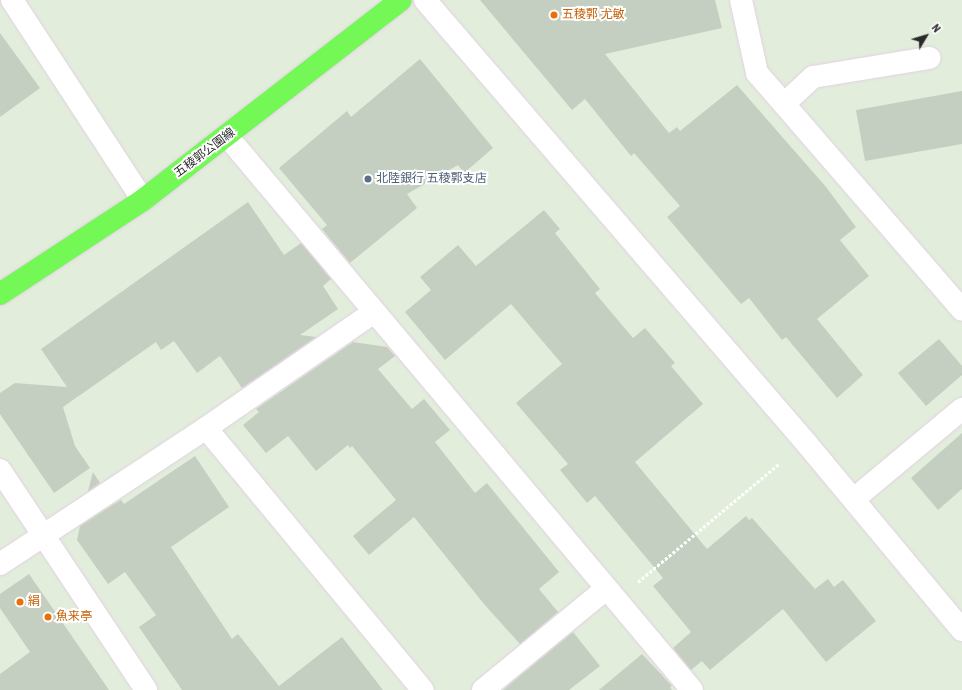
<!DOCTYPE html>
<html>
<head>
<meta charset="utf-8">
<style>
  body { margin:0 }
  #map { position:relative; width:962px; height:690px; overflow:hidden; background:#e2eddb; font-family:"Roboto Condensed","Noto Sans JP",sans-serif }
  div>[style] { position:absolute }
  [style*='--x'] { left:calc(var(--x)*1px); top:calc(var(--y)*1px); width:calc(var(--w)*1px); rotate:calc(var(--a)*1deg) }
  .building>* { inset:0; background:#c5cfc1 }
  .path>* { height:2.5px; margin-top:-1.25px; transform-origin:0; background:repeating-linear-gradient(90deg,#fff 0 3px,transparent 0 5px) }
  .roads { filter:drop-shadow(0 0 1px #e1d0e4) drop-shadow(0 0 1px #e1d0e4) }
  .minor>* { height:22px; margin:-11px; padding:0 11px; transform-origin:11px; border-radius:11px; background:#fff }
  .major>* { height:22px; margin:-11px; padding:0 11px; transform-origin:11px; border-radius:11px; background:#73f855 }
  .dots>* { width:11px; height:11px; translate:-50% -50%; box-sizing:border-box; border:2px solid #fff; border-radius:50% }
  span { translate:-50% -50%; white-space:nowrap; text-align:center; line-height:1.15; -webkit-text-stroke:4px #fff; paint-order:stroke }
  .food-label { font-size:12px; color:#c56008 }
  .left { translate:0 -50%; text-align:left }
  .street-label { font-size:12px; color:#2a2a2a }
  .service-label { font-size:12px; color:#4e5e75 }
  .north { position:absolute; left:906px; top:16px; width:40px; height:40px; -webkit-text-stroke:3px #fff; paint-order:stroke; rotate:52deg; font-size:11px; font-weight:700; line-height:16px; text-align:center; color:#2a2a2a }
  .north::after { content:''; display:block; margin:auto; width:14px; height:18px; background:#2a2a2a; clip-path:polygon(50% 0,100% 100%,50% 72%,0 100%) }
</style>
</head>
<body>
<div id="map">
  <div class="building">
    <i style="clip-path:polygon(480px 0,715px 0,722px 28px,605px 54px,669px 133px,677px 127px,680px 131px,737px 85px,826px 187px,856px 227px,840px 240px,869px 276px,817px 319px,863px 375px,837px 398px,786px 337px,782px 340px,749px 298px,741px 304px,667px 217px,680px 206px,634px 153px,631px 156px,585px 99px,572px 110px)"></i>
    <i style="clip-path:polygon(0 33px,40px 88px,0 117px)"></i>
    <i style="clip-path:polygon(420px 59px,493px 148px,464px 173px,458px 165px,407px 194px,417px 208px,350px 263px,322px 229px,327px 225px,279px 168px,347px 111px,351px 117px)"></i>
    <i style="clip-path:polygon(962px 91px,962px 144px,865px 161px,856px 110px)"></i>
    <i style="clip-path:polygon(248px 202px,284px 255px,301px 243px,331px 279px,323px 286px,338px 309px,300px 335px,316px 337px,242px 388px,220px 356px,197px 373px,174px 341px,161px 350px,156px 342px,63px 407px,75px 446px,90px 468px,54px 493px,0 414px,0 393px,15px 383px,67px 387px,41px 349px)"></i>
    <i style="clip-path:polygon(544px 210px,560px 229px,555px 233px,600px 289px,595px 293px,633px 338px,645px 328px,675px 363px,671px 366px,703px 404px,635px 462px,707px 549px,746px 516px,749px 520px,752px 518px,815px 589px,828px 579px,834px 587px,843px 580px,876px 621px,826px 662px,783px 609px,710px 670px,702px 661px,691px 670px,673px 648px,691px 632px,653px 586px,663px 578px,595px 496px,587px 503px,560px 470px,568px 464px,516px 403px,562px 364px,511px 304px,445px 360px,405px 312px,431px 290px,420px 277px,458px 245px,476px 266px)"></i>
    <i style="clip-path:polygon(939px 339px,962px 366px,962px 375px,926px 406px,898px 373px)"></i>
    <i style="clip-path:polygon(353px 342px,387px 347px,395px 356px,378px 369px,412px 409px,424px 399px,450px 430px,435px 442px,475px 493px,487px 483px,559px 572px,539px 589px,558px 612px,520px 644px,484px 604px,414px 517px,369px 555px,353px 536px,396px 500px,352px 446px,350px 448px,348px 445px,316px 471px,288px 436px,266px 453px,243px 425px,259px 412px,256px 409px)"></i>
    <i style="clip-path:polygon(962px 433px,962px 489px,938px 510px,911px 478px)"></i>
    <i style="clip-path:polygon(195px 456px,229px 507px,171px 547px,232px 639px,238px 634px,279px 686px,342px 637px,383px 690px,182px 690px,139px 627px,156px 615px,125px 572px,108px 584px,77px 540px,80px 526px,114px 504px,121px 500px,124px 504px)"></i>
    <i style="clip-path:polygon(93px 472px,100px 483px,88px 491px)"></i>
    <i style="clip-path:polygon(29px 574px,109px 690px,0 690px,0 674px,30px 652px,0 608px,0 594px)"></i>
    <i style="clip-path:polygon(573px 632px,600px 666px,569px 690px,503px 690px)"></i>
    <i style="clip-path:polygon(642px 654px,672px 686px,670px 687px,672px 690px,599px 690px)"></i>
  </div>
  <div class="path">
    <i style="--x:638;--y:582;--w:185;--a:-40"></i>
  </div>
  <div class="roads">
    <div class="minor">
      <i style="--x:12;--y:0;--w:239;--a:56.8"></i>
      <i style="--x:425;--y:0;--w:586;--a:49.29"></i>
      <i style="--x:807;--y:444;--w:242;--a:50.2"></i>
      <i style="--x:741;--y:0;--w:75;--a:77.6"></i>
      <i style="--x:757;--y:73;--w:313;--a:49.1"></i>
      <i style="--x:784;--y:104;--w:40;--a:-43"></i>
      <i style="--x:813;--y:77;--w:118;--a:-9.3"></i>
      <i style="--x:227;--y:136;--w:723;--a:49.99"></i>
      <i style="--x:206;--y:428;--w:340;--a:50.4"></i>
      <i style="--x:0;--y:470;--w:264;--a:56.4"></i>
      <i style="--x:854;--y:499;--w:141;--a:-39.8"></i>
      <i style="--x:0;--y:564;--w:247;--a:-33.4"></i>
      <i style="--x:206;--y:428;--w:204;--a:-34.6"></i>
      <i style="--x:483;--y:690;--w:159;--a:-39.4"></i>
    </div>
    <div class="major">
      <i style="--x:0;--y:294;--w:171;--a:-33.3"></i>
      <i style="--x:143;--y:200;--w:326;--a:-37.8"></i>
    </div>
  </div>
  <div class="dots">
    <i style="left:554px;top:15px;background:#e8710a"></i>
    <i style="left:368px;top:179px;background:#5c6f8a"></i>
    <i style="left:20px;top:602px;background:#e8710a"></i>
    <i style="left:48px;top:617px;background:#e8710a"></i>
  </div>
  <div class="food-label">
    <span class="left" style="left:562px;top:15px">五稜郭 尤敏</span>
    <span class="left" style="left:28px;top:602px">絹</span>
    <span class="left" style="left:56px;top:617px">魚来亭</span>
  </div>
  <div class="street-label">
    <span style="left:205px;top:153px;rotate:-37deg">五稜郭公園線</span>
  </div>
  <div class="service-label">
    <span class="left" style="left:376px;top:179px">北陸銀行 五稜郭支店</span>
  </div>
  <div class="north">N</div>
</div>
</body>
</html>
